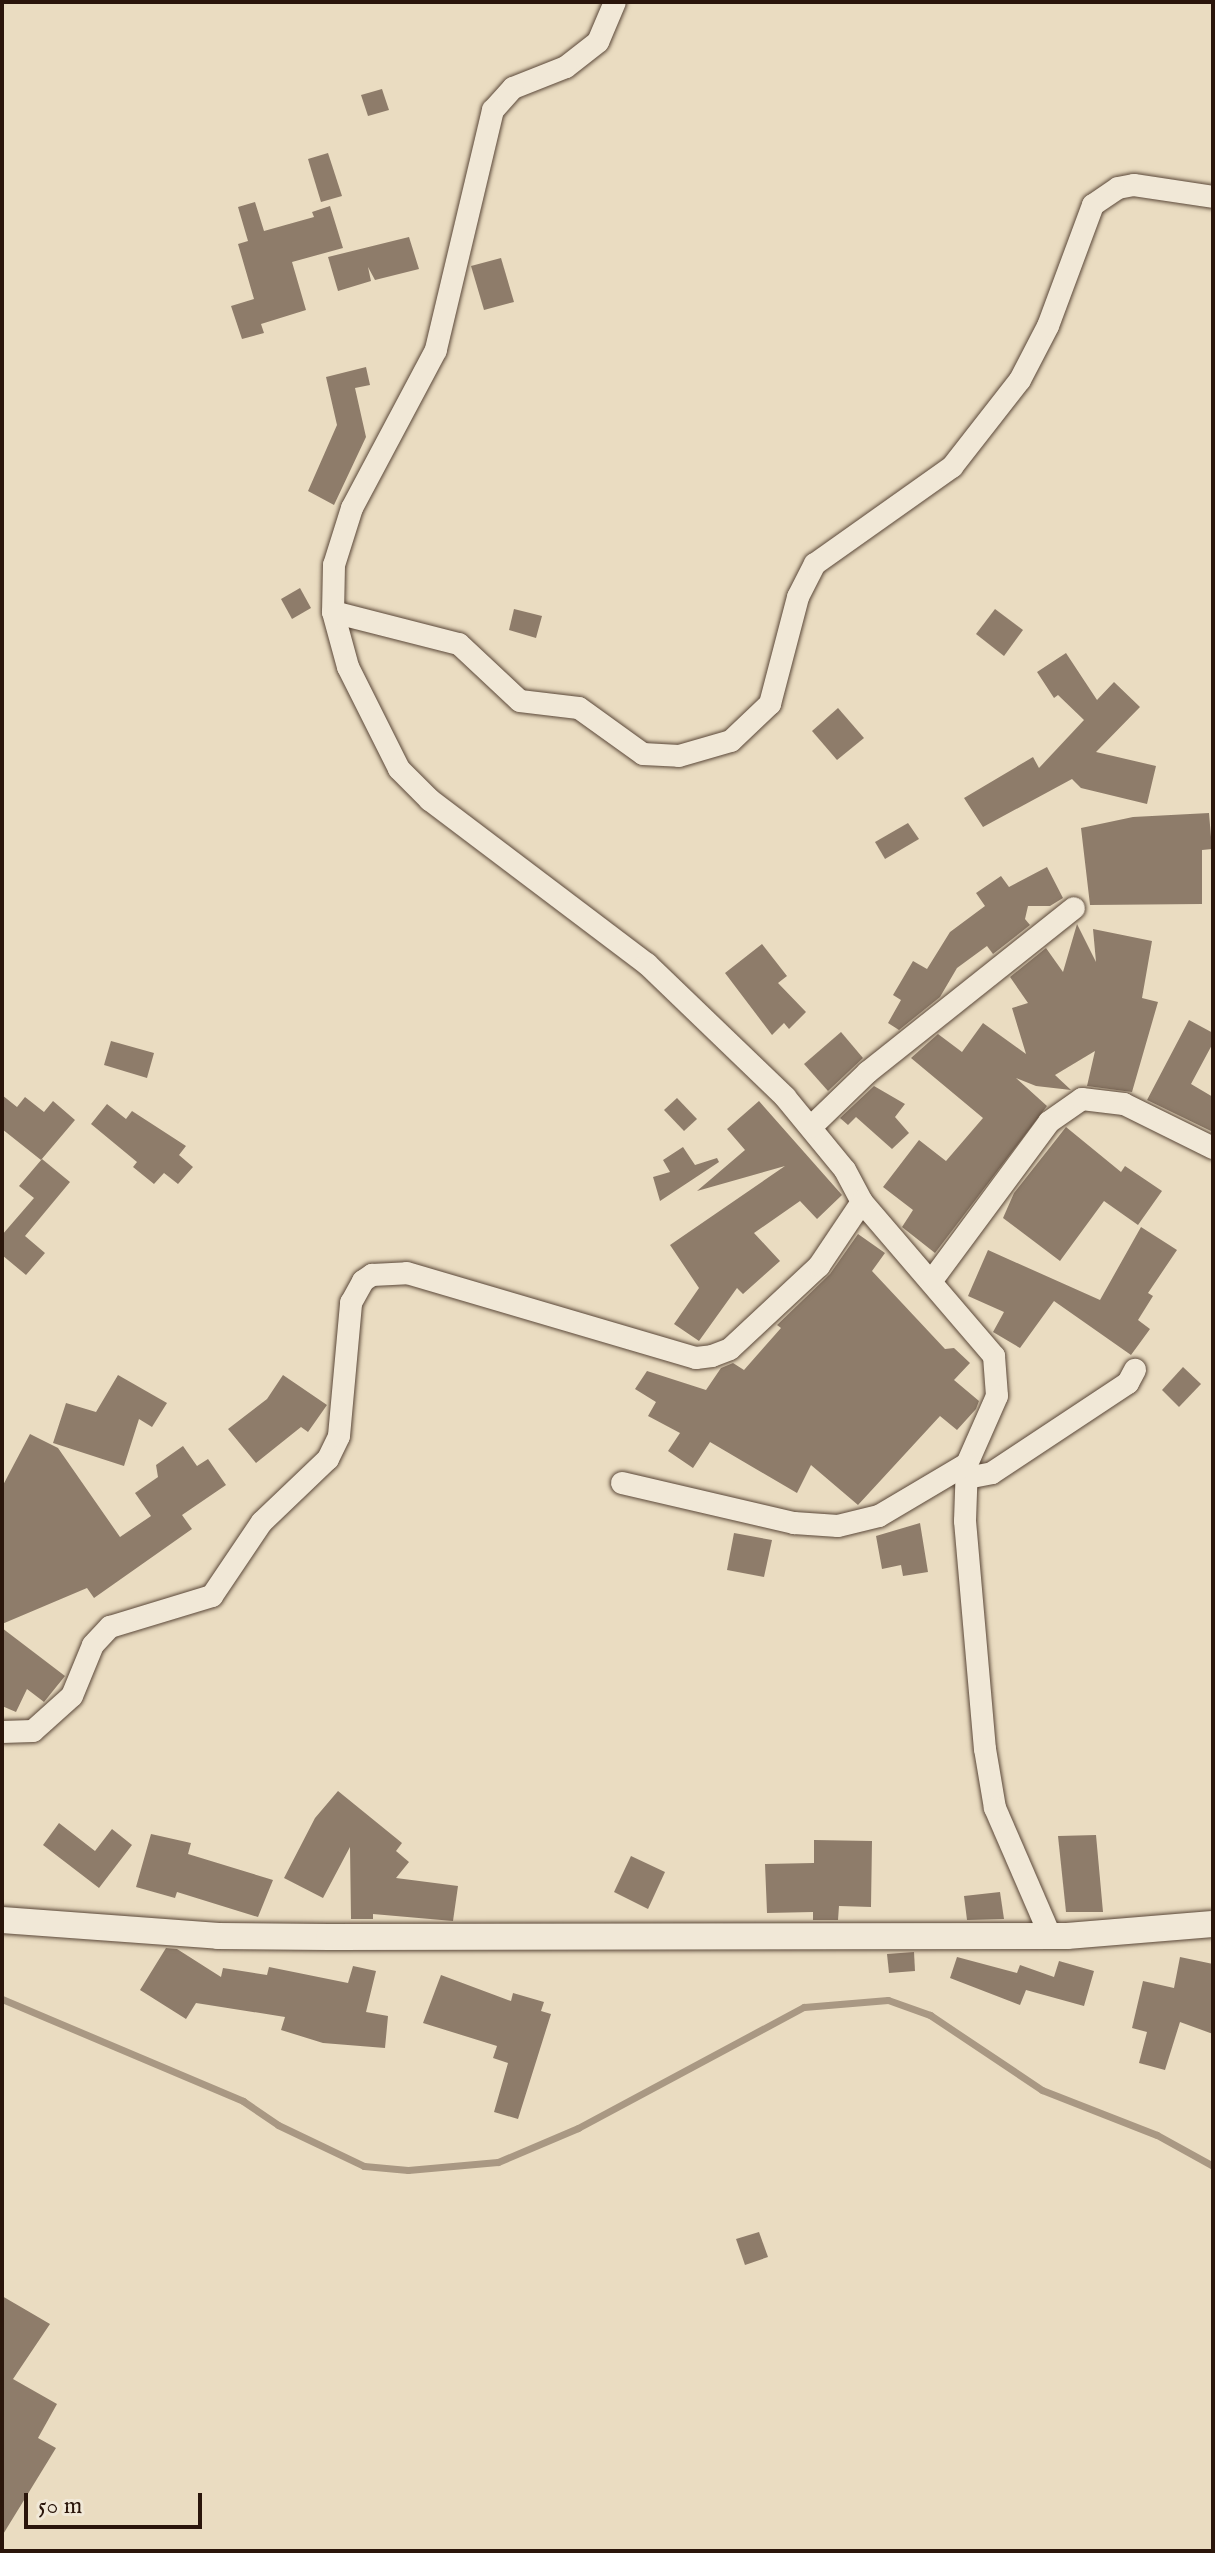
<!DOCTYPE html>
<html>
<head>
<meta charset="utf-8">
<style>
  body { margin:0 }
  #map { position:relative; width:1215px; height:2553px; overflow:hidden; background:#eadcc1; font-family:"IM FELL English",serif }
  div>[style] { position:absolute }
  [style*='--x'] { left:calc(var(--x)*1px); top:calc(var(--y)*1px); width:calc(var(--w)*1px); rotate:calc(var(--a)*1deg) }
  .stream>* { height:7px; margin:-3.5px; padding:0 3.5px; transform-origin:3.5px; border-radius:3.5px; background:#a99883 }
  .building>* { inset:0; background:#8e7c6a }
  .roads { filter:drop-shadow(0 0 2px #5a4738) drop-shadow(0 0 2px #5a4738) }
  .minor>* { height:22px; margin:-11px; padding:0 11px; transform-origin:11px; border-radius:11px; background:#f1e8d7 }
  .tertiary>* { height:26px; margin:-13px; padding:0 13px; transform-origin:13px; border-radius:13px; background:#f1e8d7 }
  span { translate:-50% -50%; white-space:nowrap; text-align:center; line-height:1.15; -webkit-text-stroke:8px #f1e8d7; paint-order:stroke }
  .frame { position:absolute; inset:0; border:4px solid #2a150b; pointer-events:none }
  .scale { position:absolute; left:24px; top:2493px; width:178px; height:36px; box-sizing:border-box; border:4px solid #2a150b; border-top:0; padding-left:10px; font-size:24px; line-height:28px; white-space:nowrap; color:#2a150b; -webkit-text-stroke:6px #f1e8d7; paint-order:stroke }
</style>
</head>
<body>
<div id="map">
  <div class="stream">
    <i style="--x:2;--y:1999;--w:262;--a:22.9"></i>
    <i style="--x:243;--y:2101;--w:42;--a:34.4"></i>
    <i style="--x:278;--y:2125;--w:95;--a:25.5"></i>
    <i style="--x:364;--y:2166;--w:44;--a:5.2"></i>
    <i style="--x:408;--y:2170;--w:90;--a:-5.1"></i>
    <i style="--x:498;--y:2162;--w:87;--a:-23"></i>
    <i style="--x:578;--y:2128;--w:256;--a:-28.2"></i>
    <i style="--x:804;--y:2007;--w:84;--a:-4.8"></i>
    <i style="--x:888;--y:2000;--w:45;--a:19.7"></i>
    <i style="--x:930;--y:2015;--w:135;--a:33.8"></i>
    <i style="--x:1042;--y:2090;--w:123;--a:21.4"></i>
    <i style="--x:1157;--y:2135;--w:64;--a:29"></i>
  </div>
  <div class="building">
    <i style="clip-path:polygon(382px 89px,389px 110px,368px 116px,361px 95px)"></i>
    <i style="clip-path:polygon(328px 153px,342px 196px,321px 202px,308px 159px)"></i>
    <i style="clip-path:polygon(255px 202px,264px 231px,314px 217px,312px 212px,330px 206px,343px 248px,292px 262px,306px 310px,261px 324px,264px 333px,242px 339px,231px 306px,254px 299px,238px 244px,248px 241px,238px 207px)"></i>
    <i style="clip-path:polygon(409px 237px,419px 269px,375px 280px,368px 267px,371px 281px,338px 291px,328px 257px)"></i>
    <i style="clip-path:polygon(501px 258px,514px 302px,484px 310px,471px 266px)"></i>
    <i style="clip-path:polygon(366px 367px,370px 385px,355px 388px,366px 437px,334px 505px,308px 491px,337px 425px,326px 377px)"></i>
    <i style="clip-path:polygon(300px 588px,311px 608px,292px 619px,281px 599px)"></i>
    <i style="clip-path:polygon(514px 609px,542px 616px,536px 638px,509px 630px)"></i>
    <i style="clip-path:polygon(995px 609px,1023px 630px,1004px 656px,976px 634px)"></i>
    <i style="clip-path:polygon(1066px 653px,1097px 700px,1114px 682px,1140px 707px,1096px 752px,1156px 766px,1147px 804px,1081px 788px,1072px 779px,983px 827px,964px 798px,1033px 757px,1039px 768px,1084px 720px,1058px 695px,1054px 698px,1037px 672px)"></i>
    <i style="clip-path:polygon(838px 708px,864px 738px,837px 760px,812px 731px)"></i>
    <i style="clip-path:polygon(1209px 813px,1212px 849px,1202px 850px,1202px 904px,1090px 905px,1081px 828px,1133px 817px)"></i>
    <i style="clip-path:polygon(908px 823px,919px 839px,885px 859px,875px 842px)"></i>
    <i style="clip-path:polygon(1047px 867px,1063px 898px,1050px 906px,1028px 906px,1025px 919px,1030px 925px,993px 954px,987px 946px,957px 968px,940px 997px,899px 1030px,888px 1023px,901px 1000px,893px 995px,913px 961px,927px 969px,950px 932px,985px 906px,976px 893px,1001px 876px,1009px 887px)"></i>
    <i style="clip-path:polygon(1077px 924px,1096px 962px,1093px 929px,1152px 941px,1142px 998px,1158px 1002px,1132px 1092px,1087px 1086px,1095px 1051px,1055px 1075px,1071px 1090px,1036px 1086px,1016px 1078px,1047px 1106px,935px 1253px,902px 1227px,913px 1210px,883px 1187px,919px 1140px,946px 1161px,983px 1118px,911px 1058px,938px 1034px,962px 1052px,983px 1023px,1026px 1054px,1012px 1008px,1028px 1003px,1010px 977px,1046px 948px,1063px 972px)"></i>
    <i style="clip-path:polygon(762px 944px,787px 976px,778px 983px,806px 1012px,789px 1029px,784px 1023px,772px 1035px,725px 973px)"></i>
    <i style="clip-path:polygon(1189px 1020px,1213px 1033px,1213px 1043px,1191px 1084px,1213px 1097px,1213px 1132px,1147px 1100px)"></i>
    <i style="clip-path:polygon(841px 1032px,863px 1058px,828px 1091px,804px 1064px)"></i>
    <i style="clip-path:polygon(111px 1041px,154px 1053px,147px 1078px,104px 1065px)"></i>
    <i style="clip-path:polygon(874px 1086px,905px 1104px,895px 1117px,909px 1133px,892px 1149px,856px 1117px,848px 1125px,840px 1118px)"></i>
    <i style="clip-path:polygon(2px 1095px,17px 1107px,25px 1097px,44px 1112px,53px 1101px,75px 1120px,41px 1160px,2px 1129px)"></i>
    <i style="clip-path:polygon(677px 1098px,697px 1119px,684px 1131px,664px 1110px)"></i>
    <i style="clip-path:polygon(759px 1101px,842px 1195px,817px 1219px,800px 1201px,754px 1233px,780px 1261px,743px 1294px,737px 1288px,699px 1341px,674px 1324px,699px 1288px,670px 1245px,785px 1166px,697px 1191px,745px 1150px,727px 1129px)"></i>
    <i style="clip-path:polygon(107px 1104px,126px 1119px,132px 1111px,186px 1146px,179px 1155px,193px 1167px,178px 1184px,164px 1173px,154px 1184px,133px 1167px,137px 1162px,91px 1124px)"></i>
    <i style="clip-path:polygon(1066px 1127px,1121px 1172px,1125px 1166px,1162px 1191px,1138px 1225px,1104px 1201px,1060px 1261px,1003px 1218px,1014px 1193px)"></i>
    <i style="clip-path:polygon(683px 1147px,695px 1165px,717px 1158px,719px 1162px,660px 1201px,653px 1177px,670px 1172px,663px 1160px)"></i>
    <i style="clip-path:polygon(42px 1159px,70px 1182px,25px 1236px,45px 1253px,26px 1275px,2px 1255px,2px 1235px,34px 1198px,19px 1186px)"></i>
    <i style="clip-path:polygon(1141px 1227px,1177px 1250px,1148px 1293px,1153px 1296px,1138px 1320px,1150px 1329px,1131px 1355px,1054px 1301px,1020px 1348px,993px 1332px,1004px 1312px,968px 1296px,988px 1250px,1100px 1300px)"></i>
    <i style="clip-path:polygon(858px 1234px,885px 1253px,872px 1271px,945px 1349px,954px 1348px,970px 1363px,954px 1380px,979px 1401px,976px 1409px,957px 1430px,940px 1416px,858px 1505px,811px 1465px,797px 1493px,710px 1442px,693px 1468px,668px 1451px,680px 1433px,648px 1416px,656px 1402px,635px 1389px,647px 1371px,706px 1390px,721px 1368px,733px 1363px,744px 1370px,781px 1328px,777px 1325px,830px 1274px)"></i>
    <i style="clip-path:polygon(1183px 1367px,1201px 1384px,1179px 1407px,1162px 1390px)"></i>
    <i style="clip-path:polygon(118px 1375px,167px 1403px,152px 1427px,139px 1419px,124px 1466px,53px 1443px,66px 1403px,96px 1412px)"></i>
    <i style="clip-path:polygon(283px 1375px,327px 1405px,308px 1432px,301px 1427px,256px 1463px,228px 1429px,267px 1399px)"></i>
    <i style="clip-path:polygon(30px 1434px,58px 1448px,120px 1537px,151px 1516px,135px 1493px,158px 1477px,156px 1465px,183px 1446px,197px 1466px,208px 1459px,226px 1485px,182px 1515px,192px 1529px,94px 1598px,87px 1588px,2px 1624px,2px 1487px)"></i>
    <i style="clip-path:polygon(920px 1523px,928px 1572px,903px 1576px,901px 1565px,882px 1569px,876px 1536px)"></i>
    <i style="clip-path:polygon(734px 1533px,772px 1540px,764px 1577px,727px 1570px)"></i>
    <i style="clip-path:polygon(2px 1628px,65px 1676px,44px 1702px,27px 1689px,16px 1712px,2px 1706px)"></i>
    <i style="clip-path:polygon(338px 1791px,402px 1843px,396px 1851px,409px 1862px,396px 1878px,458px 1886px,453px 1921px,373px 1914px,373px 1919px,351px 1919px,350px 1847px,323px 1898px,284px 1878px,315px 1818px)"></i>
    <i style="clip-path:polygon(59px 1823px,95px 1851px,112px 1829px,132px 1845px,99px 1888px,43px 1845px)"></i>
    <i style="clip-path:polygon(151px 1834px,191px 1843px,188px 1854px,273px 1880px,258px 1917px,177px 1892px,175px 1898px,136px 1887px)"></i>
    <i style="clip-path:polygon(1096px 1835px,1103px 1912px,1066px 1912px,1058px 1836px)"></i>
    <i style="clip-path:polygon(814px 1840px,872px 1841px,871px 1907px,839px 1906px,838px 1920px,813px 1920px,813px 1912px,767px 1913px,765px 1864px,814px 1863px)"></i>
    <i style="clip-path:polygon(631px 1856px,665px 1872px,648px 1909px,614px 1892px)"></i>
    <i style="clip-path:polygon(1000px 1892px,1004px 1919px,967px 1920px,964px 1896px)"></i>
    <i style="clip-path:polygon(166px 1948px,177px 1949px,221px 1977px,223px 1968px,267px 1975px,269px 1967px,348px 1983px,353px 1966px,376px 1971px,366px 2012px,388px 2016px,385px 2048px,323px 2043px,281px 2030px,285px 2017px,196px 2003px,186px 2019px,140px 1990px)"></i>
    <i style="clip-path:polygon(914px 1952px,915px 1971px,889px 1973px,887px 1954px)"></i>
    <i style="clip-path:polygon(957px 1957px,1017px 1973px,1020px 1965px,1054px 1977px,1059px 1961px,1094px 1971px,1084px 2006px,1026px 1990px,1020px 2005px,950px 1978px)"></i>
    <i style="clip-path:polygon(1180px 1957px,1213px 1964px,1213px 2034px,1180px 2022px,1165px 2070px,1139px 2063px,1147px 2032px,1132px 2028px,1143px 1981px,1174px 1988px)"></i>
    <i style="clip-path:polygon(441px 1975px,511px 2001px,513px 1993px,544px 2002px,541px 2011px,551px 2014px,518px 2119px,494px 2112px,508px 2063px,493px 2058px,497px 2046px,423px 2023px)"></i>
    <i style="clip-path:polygon(759px 2232px,768px 2257px,745px 2265px,736px 2239px)"></i>
    <i style="clip-path:polygon(2px 2296px,50px 2324px,13px 2379px,57px 2404px,38px 2438px,56px 2448px,2px 2536px)"></i>
  </div>
  <div class="roads">
    <div class="minor">
      <i style="--x:615;--y:2;--w:43;--a:113"></i>
      <i style="--x:598;--y:42;--w:41;--a:142"></i>
      <i style="--x:566;--y:67;--w:57;--a:158.4"></i>
      <i style="--x:513;--y:88;--w:30;--a:132"></i>
      <i style="--x:493;--y:110;--w:247;--a:103.4"></i>
      <i style="--x:436;--y:350;--w:179;--a:118"></i>
      <i style="--x:352;--y:508;--w:60;--a:107.5"></i>
      <i style="--x:334;--y:565;--w:47;--a:91.2"></i>
      <i style="--x:333;--y:612;--w:57;--a:74.7"></i>
      <i style="--x:348;--y:667;--w:114;--a:63.4"></i>
      <i style="--x:399;--y:769;--w:44;--a:45"></i>
      <i style="--x:430;--y:800;--w:272;--a:37.1"></i>
      <i style="--x:647;--y:964;--w:192;--a:43.9"></i>
      <i style="--x:785;--y:1097;--w:94;--a:50.6"></i>
      <i style="--x:845;--y:1170;--w:36;--a:62"></i>
      <i style="--x:862;--y:1202;--w:203;--a:49.4"></i>
      <i style="--x:994;--y:1356;--w:40;--a:85.7"></i>
      <i style="--x:997;--y:1396;--w:74;--a:113.8"></i>
      <i style="--x:967;--y:1464;--w:57;--a:92"></i>
      <i style="--x:965;--y:1521;--w:229;--a:85"></i>
      <i style="--x:985;--y:1749;--w:60;--a:80.4"></i>
      <i style="--x:995;--y:1808;--w:138;--a:66.6"></i>
      <i style="--x:333;--y:612;--w:130;--a:14.3"></i>
      <i style="--x:459;--y:644;--w:83;--a:43.1"></i>
      <i style="--x:520;--y:701;--w:59;--a:6.8"></i>
      <i style="--x:579;--y:708;--w:79;--a:35.7"></i>
      <i style="--x:643;--y:754;--w:36;--a:3"></i>
      <i style="--x:679;--y:756;--w:54;--a:-16.1"></i>
      <i style="--x:731;--y:741;--w:54;--a:-43.5"></i>
      <i style="--x:770;--y:704;--w:111;--a:-75.3"></i>
      <i style="--x:798;--y:597;--w:37;--a:-63"></i>
      <i style="--x:815;--y:564;--w:168;--a:-35.3"></i>
      <i style="--x:952;--y:467;--w:110;--a:-52"></i>
      <i style="--x:1020;--y:380;--w:61;--a:-62.6"></i>
      <i style="--x:1048;--y:326;--w:129;--a:-69.6"></i>
      <i style="--x:1093;--y:205;--w:30;--a:-34"></i>
      <i style="--x:1118;--y:188;--w:16;--a:-11"></i>
      <i style="--x:1134;--y:185;--w:80;--a:8.6"></i>
      <i style="--x:811;--y:1127;--w:79;--a:-44"></i>
      <i style="--x:868;--y:1072;--w:263;--a:-38.5"></i>
      <i style="--x:933;--y:1279;--w:195;--a:-53.5"></i>
      <i style="--x:1049;--y:1122;--w:40;--a:-34.9"></i>
      <i style="--x:1082;--y:1099;--w:42;--a:6.8"></i>
      <i style="--x:1124;--y:1104;--w:99;--a:26.3"></i>
      <i style="--x:967;--y:1478;--w:25;--a:-11"></i>
      <i style="--x:992;--y:1473;--w:163;--a:-33.5"></i>
      <i style="--x:1128;--y:1383;--w:15;--a:-62"></i>
      <i style="--x:622;--y:1483;--w:177;--a:13.1"></i>
      <i style="--x:794;--y:1523;--w:44;--a:3.9"></i>
      <i style="--x:838;--y:1526;--w:42;--a:-13.7"></i>
      <i style="--x:879;--y:1516;--w:102;--a:-30.6"></i>
      <i style="--x:2;--y:1732;--w:31;--a:-2"></i>
      <i style="--x:33;--y:1731;--w:52;--a:-41.9"></i>
      <i style="--x:72;--y:1696;--w:55;--a:-67.6"></i>
      <i style="--x:93;--y:1645;--w:25;--a:-47"></i>
      <i style="--x:110;--y:1627;--w:107;--a:-16.9"></i>
      <i style="--x:212;--y:1596;--w:89;--a:-56"></i>
      <i style="--x:262;--y:1522;--w:91;--a:-43.7"></i>
      <i style="--x:328;--y:1459;--w:25;--a:-64"></i>
      <i style="--x:339;--y:1436;--w:134;--a:-84.8"></i>
      <i style="--x:351;--y:1303;--w:25;--a:-61"></i>
      <i style="--x:363;--y:1281;--w:11;--a:-34"></i>
      <i style="--x:372;--y:1275;--w:35;--a:-3"></i>
      <i style="--x:407;--y:1273;--w:301;--a:16.4"></i>
      <i style="--x:696;--y:1358;--w:16;--a:-7"></i>
      <i style="--x:712;--y:1356;--w:19;--a:-21"></i>
      <i style="--x:730;--y:1349;--w:122;--a:-43"></i>
      <i style="--x:819;--y:1266;--w:77;--a:-56.1"></i>
    </div>
    <div class="tertiary">
      <i style="--x:2;--y:1920;--w:217;--a:4.2"></i>
      <i style="--x:218;--y:1936;--w:111;--a:0.5"></i>
      <i style="--x:329;--y:1937;--w:738;--a:-0.08"></i>
      <i style="--x:1067;--y:1936;--w:146;--a:-4.7"></i>
    </div>
  </div>
  <div class="frame"></div>
  <div class="scale">50 m</div>
</div>
</body>
</html>
